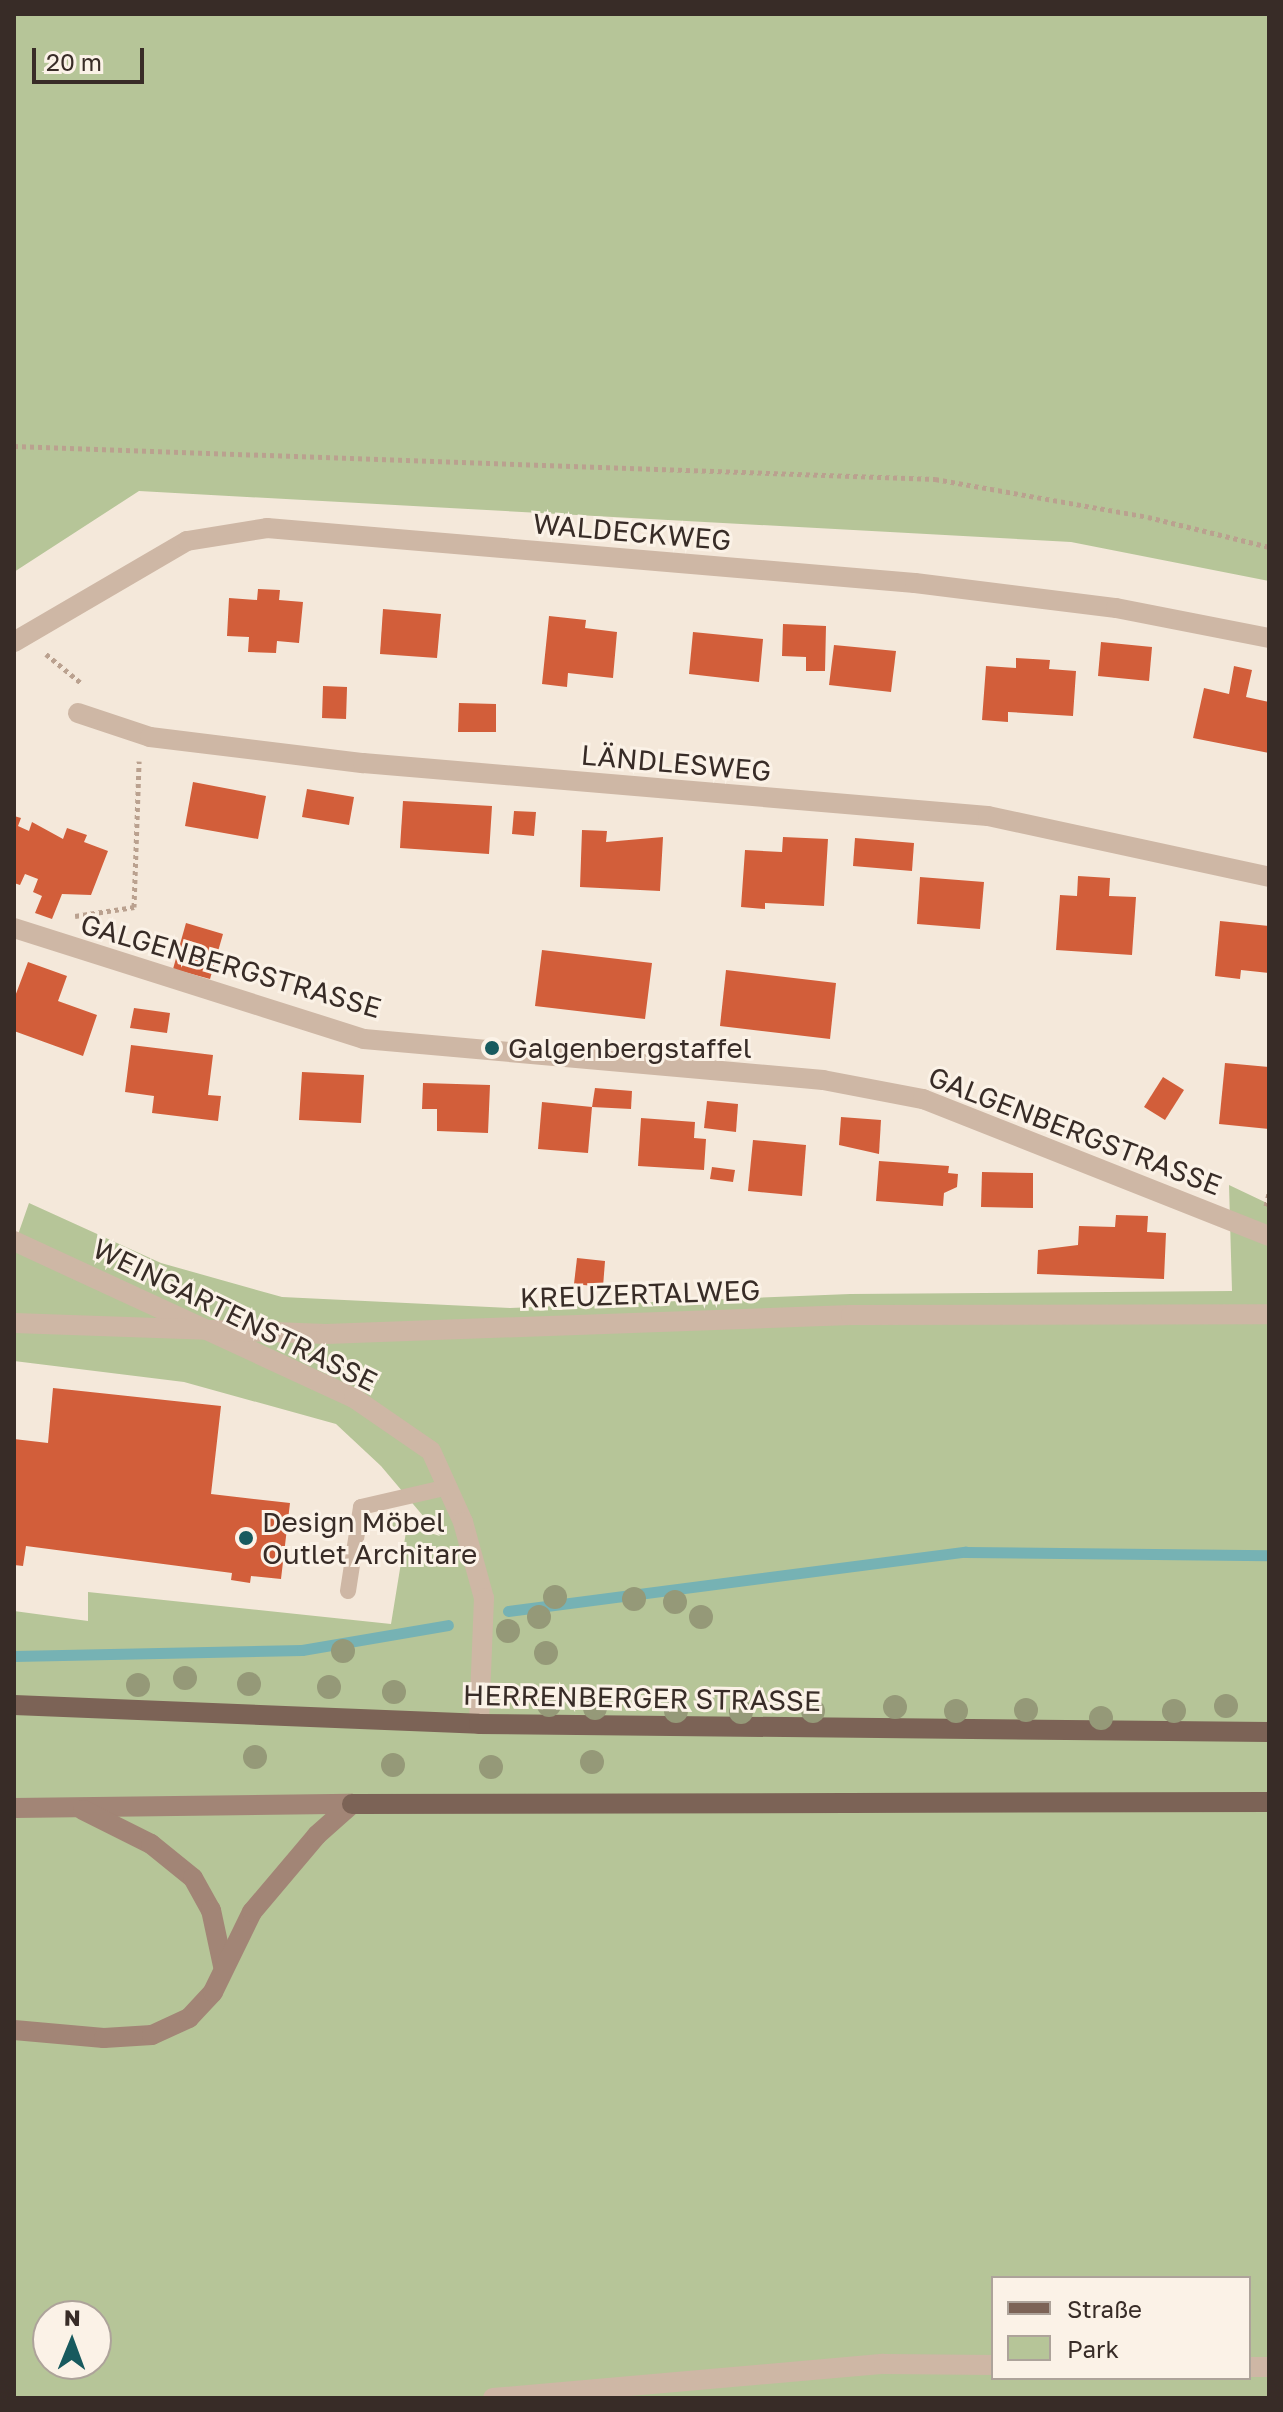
<!DOCTYPE html>
<html>
<head>
<meta charset="utf-8">
<style>
  body { margin:0 }
  #map { position:relative; width:1283px; height:2412px; overflow:hidden; background:#f4e8da; font-family:"Golos Text",sans-serif }
  div>[style] { position:absolute }
  [style*='--x'] { left:calc(var(--x)*1px); top:calc(var(--y)*1px); width:calc(var(--w)*1px); rotate:calc(var(--a)*1deg) }
  .green>* { inset:0; background:#b6c598 }
  .stream>* { height:11px; margin:-5.5px; padding:0 5.5px; transform-origin:5.5px; border-radius:5.5px; background:#76b2b4 }
  .building>* { inset:0; background:#d25e3a }
  .path>* { height:5px; margin-top:-2.5px; transform-origin:0; background:repeating-linear-gradient(90deg,#baa18f 0 4px,transparent 0 8px) }
  .lane>* { height:16px; margin:-8px; padding:0 8px; transform-origin:8px; border-radius:8px; background:#ceb7a5 }
  .street>* { height:20px; margin:-10px; padding:0 10px; transform-origin:10px; border-radius:10px; background:#ceb7a5 }
  .secondary>* { height:20px; margin:-10px; padding:0 10px; transform-origin:10px; border-radius:10px; background:#a28576 }
  .primary>* { height:20px; margin:-10px; padding:0 10px; transform-origin:10px; border-radius:10px; background:#7c6356 }
  .trees>* { width:24px; height:24px; margin:-12px; border-radius:50%; background:#959978 }
  .dots>* { width:22px; height:22px; translate:-50% -50%; box-sizing:border-box; border:4px solid #fbf2e7; border-radius:50% }
  span { translate:-50% -50%; white-space:nowrap; text-align:center; line-height:1.15; -webkit-text-stroke:6px #fbf2e7; paint-order:stroke }
  .street-label { font-size:28px; color:#382c27 }
  .poi-label { font-size:28px; color:#382c27 }
  .left { translate:0 -50%; text-align:left }
  .frame { position:absolute; inset:0; border:16px solid #382c27; pointer-events:none }
  .legend { position:absolute; left:991px; top:2276px; width:260px; height:104px; box-sizing:border-box; background:#fbf2e7; border:2px solid #ada39a; margin:0; padding:10px 14px; list-style:none; font-size:24px; color:#382c27 }
  .legend li { display:flex; align-items:center; gap:16px; height:40px }
  .legend b { width:40px; border:2px solid #ada39a }
  .north { position:absolute; left:32px; top:2300px; width:80px; height:80px; box-sizing:border-box; background:#fbf2e7; border:2px solid #ada39a; border-radius:50%; rotate:1deg; font-size:22px; font-weight:700; line-height:32px; text-align:center; color:#382c27 }
  .north::after { content:''; display:block; margin:auto; width:28px; height:36px; background:#185a5e; clip-path:polygon(50% 0,100% 100%,50% 72%,0 100%) }
  .scale { position:absolute; left:32px; top:48px; width:112px; height:36px; box-sizing:border-box; border:4px solid #382c27; border-top:0; padding-left:10px; font-size:24px; line-height:28px; white-space:nowrap; color:#382c27; -webkit-text-stroke:6px #fbf2e7; paint-order:stroke }
</style>
</head>
<body>
<div id="map">
  <div class="green">
    <i style="clip-path:polygon(14px 14px,1269px 14px,1269px 581px,1071px 542px,139px 491px,14px 572px)"></i>
    <i style="clip-path:polygon(evenodd,1229px 1185px,1269px 1204px,1269px 2398px,14px 2398px,14px 1611px,88px 1621px,88px 1592px,391px 1624px,406px 1532px,385px 1525px,385px 1519px,440px 1536px,381px 1466px,336px 1424px,184px 1382px,14px 1361px,14px 1246px,29px 1203px,161px 1263px,282px 1297px,510px 1308px,850px 1294px,1232px 1291px,1229px 1185px,993px 2278px,1249px 2278px,1249px 2378px,993px 2378px,993px 2278px,1229px 1185px,48px 2316px,96px 2316px,96px 2364px,48px 2364px,48px 2316px)"></i>
  </div>
  <div class="stream">
    <i style="--x:508;--y:1611;--w:461;--a:-7.4"></i>
    <i style="--x:965;--y:1552;--w:304;--a:0.6"></i>
    <i style="--x:14;--y:1656;--w:288;--a:-1.2"></i>
    <i style="--x:302;--y:1650;--w:148;--a:-9.7"></i>
  </div>
  <div class="building">
    <i style="clip-path:polygon(258px 589px,280px 590px,279px 600px,303px 602px,299px 643px,277px 641px,276px 653px,248px 652px,249px 637px,227px 636px,229px 598px,257px 600px)"></i>
    <i style="clip-path:polygon(383px 609px,441px 614px,437px 658px,380px 654px)"></i>
    <i style="clip-path:polygon(549px 616px,586px 620px,585px 628px,617px 632px,613px 678px,568px 673px,567px 687px,542px 684px)"></i>
    <i style="clip-path:polygon(783px 624px,826px 626px,825px 671px,806px 671px,806px 657px,782px 656px)"></i>
    <i style="clip-path:polygon(693px 632px,763px 639px,759px 682px,689px 674px)"></i>
    <i style="clip-path:polygon(1101px 642px,1152px 647px,1149px 681px,1098px 676px)"></i>
    <i style="clip-path:polygon(834px 645px,896px 651px,891px 692px,829px 685px)"></i>
    <i style="clip-path:polygon(1016px 658px,1050px 660px,1049px 669px,1076px 671px,1073px 716px,1008px 712px,1008px 722px,982px 720px,986px 666px,1016px 668px)"></i>
    <i style="clip-path:polygon(1234px 666px,1252px 670px,1246px 697px,1269px 702px,1269px 753px,1193px 738px,1204px 688px,1229px 694px)"></i>
    <i style="clip-path:polygon(323px 686px,347px 687px,346px 719px,322px 718px)"></i>
    <i style="clip-path:polygon(459px 703px,496px 704px,496px 732px,458px 732px)"></i>
    <i style="clip-path:polygon(193px 782px,266px 796px,258px 839px,185px 826px)"></i>
    <i style="clip-path:polygon(307px 789px,354px 797px,349px 825px,302px 817px)"></i>
    <i style="clip-path:polygon(403px 801px,492px 806px,489px 854px,400px 848px)"></i>
    <i style="clip-path:polygon(514px 811px,536px 812px,534px 836px,512px 834px)"></i>
    <i style="clip-path:polygon(14px 816px,21px 818px,18px 826px,29px 831px,32px 822px,63px 839px,67px 828px,87px 835px,84px 842px,108px 851px,91px 895px,62px 894px,52px 919px,35px 913px,42px 896px,33px 892px,38px 879px,25px 874px,20px 885px,14px 883px)"></i>
    <i style="clip-path:polygon(582px 830px,607px 831px,606px 842px,663px 837px,660px 891px,580px 887px)"></i>
    <i style="clip-path:polygon(783px 837px,828px 839px,824px 906px,765px 903px,765px 909px,741px 907px,745px 850px,782px 852px)"></i>
    <i style="clip-path:polygon(855px 838px,914px 843px,912px 871px,853px 866px)"></i>
    <i style="clip-path:polygon(1078px 876px,1110px 878px,1109px 896px,1136px 897px,1132px 955px,1056px 950px,1060px 895px,1077px 896px)"></i>
    <i style="clip-path:polygon(920px 877px,984px 882px,980px 929px,917px 924px)"></i>
    <i style="clip-path:polygon(1220px 921px,1269px 926px,1269px 973px,1241px 970px,1240px 979px,1215px 976px)"></i>
    <i style="clip-path:polygon(186px 923px,223px 934px,210px 979px,173px 969px)"></i>
    <i style="clip-path:polygon(542px 950px,652px 963px,645px 1019px,535px 1006px)"></i>
    <i style="clip-path:polygon(28px 962px,67px 976px,58px 1001px,97px 1015px,83px 1056px,14px 1031px,14px 999px)"></i>
    <i style="clip-path:polygon(726px 970px,836px 983px,830px 1039px,720px 1026px)"></i>
    <i style="clip-path:polygon(134px 1008px,170px 1013px,167px 1033px,130px 1028px)"></i>
    <i style="clip-path:polygon(131px 1045px,213px 1055px,208px 1095px,221px 1096px,218px 1121px,152px 1113px,154px 1096px,125px 1092px)"></i>
    <i style="clip-path:polygon(1225px 1063px,1269px 1067px,1269px 1129px,1219px 1124px)"></i>
    <i style="clip-path:polygon(302px 1072px,364px 1075px,361px 1123px,299px 1120px)"></i>
    <i style="clip-path:polygon(1163px 1077px,1184px 1090px,1165px 1120px,1144px 1107px)"></i>
    <i style="clip-path:polygon(423px 1083px,490px 1085px,488px 1133px,437px 1131px,437px 1109px,422px 1109px)"></i>
    <i style="clip-path:polygon(595px 1088px,632px 1091px,631px 1109px,592px 1107px)"></i>
    <i style="clip-path:polygon(707px 1101px,738px 1104px,736px 1132px,704px 1128px)"></i>
    <i style="clip-path:polygon(542px 1102px,592px 1107px,588px 1153px,538px 1149px)"></i>
    <i style="clip-path:polygon(841px 1117px,881px 1120px,879px 1154px,839px 1145px)"></i>
    <i style="clip-path:polygon(641px 1118px,695px 1122px,694px 1138px,706px 1139px,704px 1170px,638px 1166px)"></i>
    <i style="clip-path:polygon(753px 1140px,806px 1145px,802px 1196px,748px 1191px)"></i>
    <i style="clip-path:polygon(879px 1161px,949px 1166px,948px 1173px,958px 1174px,957px 1187px,944px 1193px,943px 1206px,876px 1201px)"></i>
    <i style="clip-path:polygon(712px 1167px,735px 1170px,733px 1182px,710px 1179px)"></i>
    <i style="clip-path:polygon(982px 1172px,1033px 1173px,1033px 1208px,981px 1207px)"></i>
    <i style="clip-path:polygon(1116px 1215px,1148px 1216px,1147px 1232px,1166px 1233px,1164px 1279px,1037px 1274px,1038px 1250px,1078px 1245px,1079px 1226px,1115px 1227px)"></i>
    <i style="clip-path:polygon(577px 1258px,605px 1261px,603px 1287px,574px 1284px)"></i>
    <i style="clip-path:polygon(53px 1388px,221px 1406px,211px 1494px,290px 1503px,281px 1579px,251px 1576px,250px 1583px,231px 1580px,232px 1573px,26px 1546px,23px 1566px,14px 1565px,14px 1439px,48px 1443px)"></i>
  </div>
  <div class="path">
    <i style="--x:14;--y:446;--w:922;--a:2.05"></i>
    <i style="--x:935;--y:479;--w:216;--a:10.1"></i>
    <i style="--x:1148;--y:517;--w:125;--a:13.9"></i>
    <i style="--x:46;--y:654;--w:45;--a:39.6"></i>
    <i style="--x:75;--y:916;--w:60;--a:-8.7"></i>
    <i style="--x:134;--y:907;--w:146;--a:-88"></i>
    <i style="--x:1266;--y:1206;--w:13;--a:-77"></i>
  </div>
  <div class="lane">
    <i style="--x:348;--y:1591;--w:85;--a:-81.2"></i>
    <i style="--x:361;--y:1507;--w:89;--a:-12.9"></i>
  </div>
  <div class="street">
    <i style="--x:14;--y:642;--w:200;--a:-30.3"></i>
    <i style="--x:187;--y:541;--w:81;--a:-9.2"></i>
    <i style="--x:267;--y:528;--w:650;--a:4.85"></i>
    <i style="--x:915;--y:583;--w:203;--a:7.1"></i>
    <i style="--x:1116;--y:608;--w:156;--a:11.1"></i>
    <i style="--x:78;--y:713;--w:76;--a:18.4"></i>
    <i style="--x:150;--y:737;--w:215;--a:7"></i>
    <i style="--x:363;--y:763;--w:627;--a:4.85"></i>
    <i style="--x:988;--y:816;--w:288;--a:12.2"></i>
    <i style="--x:14;--y:928;--w:367;--a:17.6"></i>
    <i style="--x:364;--y:1039;--w:461;--a:5.1"></i>
    <i style="--x:823;--y:1080;--w:102;--a:10.8"></i>
    <i style="--x:923;--y:1099;--w:372;--a:21.6"></i>
    <i style="--x:14;--y:1241;--w:374;--a:24.8"></i>
    <i style="--x:354;--y:1398;--w:93;--a:34.5"></i>
    <i style="--x:431;--y:1451;--w:78;--a:65.7"></i>
    <i style="--x:463;--y:1522;--w:79;--a:74.6"></i>
    <i style="--x:484;--y:1598;--w:126;--a:92.3"></i>
    <i style="--x:14;--y:1323;--w:312;--a:2"></i>
    <i style="--x:326;--y:1334;--w:525;--a:-2.07"></i>
    <i style="--x:851;--y:1315;--w:418;--a:-0.1"></i>
    <i style="--x:1249;--y:2367;--w:20;--a:0"></i>
    <i style="--x:493;--y:2398;--w:392;--a:-5"></i>
    <i style="--x:884;--y:2364;--w:109;--a:0.5"></i>
  </div>
  <div class="secondary">
    <i style="--x:14;--y:1808;--w:338;--a:-0.7"></i>
    <i style="--x:83;--y:1810;--w:76;--a:26.6"></i>
    <i style="--x:151;--y:1844;--w:54;--a:39"></i>
    <i style="--x:193;--y:1878;--w:37;--a:61"></i>
    <i style="--x:211;--y:1910;--w:57;--a:77.9"></i>
    <i style="--x:14;--y:2030;--w:90;--a:5.1"></i>
    <i style="--x:104;--y:2038;--w:48;--a:-3.6"></i>
    <i style="--x:152;--y:2035;--w:41;--a:-24.7"></i>
    <i style="--x:189;--y:2018;--w:35;--a:-47"></i>
    <i style="--x:213;--y:1992;--w:89;--a:-64"></i>
    <i style="--x:252;--y:1912;--w:101;--a:-49.8"></i>
    <i style="--x:317;--y:1835;--w:47;--a:-41.5"></i>
  </div>
  <div class="primary">
    <i style="--x:14;--y:1705;--w:465;--a:2.3"></i>
    <i style="--x:479;--y:1724;--w:790;--a:0.58"></i>
    <i style="--x:352;--y:1804;--w:917;--a:-0.12"></i>
  </div>
  <div class="trees">
    <i style="left:555px;top:1597px"></i>
    <i style="left:634px;top:1599px"></i>
    <i style="left:675px;top:1602px"></i>
    <i style="left:539px;top:1617px"></i>
    <i style="left:701px;top:1617px"></i>
    <i style="left:508px;top:1631px"></i>
    <i style="left:343px;top:1651px"></i>
    <i style="left:546px;top:1653px"></i>
    <i style="left:185px;top:1678px"></i>
    <i style="left:249px;top:1684px"></i>
    <i style="left:138px;top:1685px"></i>
    <i style="left:329px;top:1687px"></i>
    <i style="left:394px;top:1692px"></i>
    <i style="left:549px;top:1705px"></i>
    <i style="left:1226px;top:1706px"></i>
    <i style="left:895px;top:1707px"></i>
    <i style="left:595px;top:1708px"></i>
    <i style="left:1026px;top:1710px"></i>
    <i style="left:676px;top:1711px"></i>
    <i style="left:813px;top:1711px"></i>
    <i style="left:956px;top:1711px"></i>
    <i style="left:1174px;top:1711px"></i>
    <i style="left:741px;top:1712px"></i>
    <i style="left:1101px;top:1718px"></i>
    <i style="left:255px;top:1757px"></i>
    <i style="left:592px;top:1762px"></i>
    <i style="left:393px;top:1765px"></i>
    <i style="left:491px;top:1767px"></i>
  </div>
  <div class="dots">
    <i style="left:492px;top:1048px;background:#185a5e"></i>
    <i style="left:246px;top:1538px;background:#185a5e"></i>
  </div>
  <div class="street-label">
    <span style="left:632px;top:532px;rotate:5deg">WALDECKWEG</span>
    <span style="left:676px;top:763px;rotate:5deg">LÄNDLESWEG</span>
    <span style="left:231px;top:966px;rotate:16deg">GALGENBERGSTRASSE</span>
    <span style="left:1075px;top:1131px;rotate:21deg">GALGENBERGSTRASSE</span>
    <span style="left:640px;top:1294px;rotate:-2deg">KREUZERTALWEG</span>
    <span style="left:235px;top:1315px;rotate:26deg">WEINGARTENSTRASSE</span>
    <span style="left:642px;top:1698px;rotate:1deg">HERRENBERGER STRASSE</span>
  </div>
  <div class="poi-label">
    <span class="left" style="left:508px;top:1048px">Galgenbergstaffel</span>
    <span class="left" style="left:262px;top:1538px">Design Möbel<br>Outlet Architare</span>
  </div>
  <div class="frame"></div>
  <ul class="legend">
  <li><b style="height:10px;background:#7c6356"></b>Straße</li>
  <li><b style="height:22px;background:#b6c598"></b>Park</li>
  </ul>
  <div class="north">N</div>
  <div class="scale">20 m</div>
</div>
</body>
</html>
